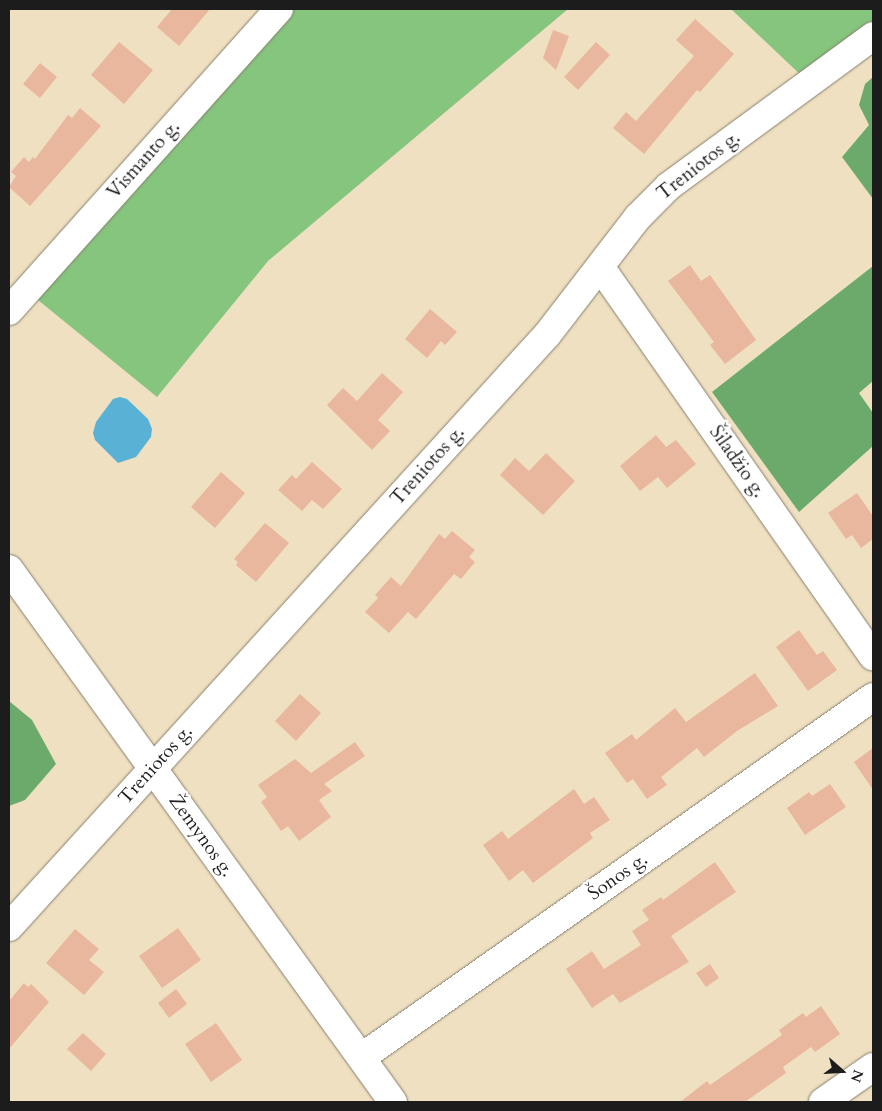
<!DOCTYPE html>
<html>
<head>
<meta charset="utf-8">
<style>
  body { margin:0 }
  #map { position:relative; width:882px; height:1111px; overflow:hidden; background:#efe0c1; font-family:Cardo,serif }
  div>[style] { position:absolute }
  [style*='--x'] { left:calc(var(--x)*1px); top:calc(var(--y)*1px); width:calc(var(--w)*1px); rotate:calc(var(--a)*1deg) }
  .green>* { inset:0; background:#85c57d }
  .forest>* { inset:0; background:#6caa6c }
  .water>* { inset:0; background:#59b2d6 }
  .building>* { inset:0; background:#e9b79e }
  .roads { filter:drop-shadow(0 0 1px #867e6e) drop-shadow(0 0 1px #867e6e) }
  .minor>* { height:28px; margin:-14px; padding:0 14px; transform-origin:14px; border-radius:14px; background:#fff }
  span { translate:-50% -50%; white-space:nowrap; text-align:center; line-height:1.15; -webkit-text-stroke:5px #fff; paint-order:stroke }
  .street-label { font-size:19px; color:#1c1c1c }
  .frame { position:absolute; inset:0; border:10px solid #1c1c1c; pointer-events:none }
  .north { position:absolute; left:817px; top:1046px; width:50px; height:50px; -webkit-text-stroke:4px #fff; paint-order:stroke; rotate:109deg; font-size:14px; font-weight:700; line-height:20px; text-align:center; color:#1c1c1c }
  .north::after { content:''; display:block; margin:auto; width:18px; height:22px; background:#1c1c1c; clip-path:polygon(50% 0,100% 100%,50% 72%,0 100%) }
</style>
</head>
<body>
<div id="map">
  <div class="green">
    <i style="clip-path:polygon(291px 9px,568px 9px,268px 261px,157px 397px,38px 300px)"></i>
    <i style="clip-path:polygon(731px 9px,873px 9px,873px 30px,805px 79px)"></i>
  </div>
  <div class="forest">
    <i style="clip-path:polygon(873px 77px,873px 199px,842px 157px,869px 125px,859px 105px,865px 84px)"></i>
    <i style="clip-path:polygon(873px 266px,873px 381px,859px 393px,873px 413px,873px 446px,799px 512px,712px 392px)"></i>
    <i style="clip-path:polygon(9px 701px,32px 720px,56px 764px,25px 800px,9px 806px)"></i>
  </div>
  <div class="water">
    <i style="clip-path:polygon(120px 397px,127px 399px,148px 419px,152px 429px,151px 437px,136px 457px,118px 463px,95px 440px,93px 433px,96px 422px,113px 399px)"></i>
  </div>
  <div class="building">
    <i style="clip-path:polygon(172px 9px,210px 9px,179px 46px,157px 27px)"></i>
    <i style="clip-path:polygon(695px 19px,734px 54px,700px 92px,697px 90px,644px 154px,613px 128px,626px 112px,636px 121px,694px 56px,676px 40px)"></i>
    <i style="clip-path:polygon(553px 30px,569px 36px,556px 70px,543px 58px)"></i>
    <i style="clip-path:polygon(119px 42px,153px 70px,124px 104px,91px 75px)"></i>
    <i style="clip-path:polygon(596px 42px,610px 55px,578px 90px,564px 77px)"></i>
    <i style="clip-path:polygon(40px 63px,57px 77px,40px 98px,23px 84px)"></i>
    <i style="clip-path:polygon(80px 108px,101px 126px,30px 206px,9px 187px,16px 176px,11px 172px,24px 157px,29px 162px,33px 157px,35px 159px,68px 115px,72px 118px)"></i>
    <i style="clip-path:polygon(690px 265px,701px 281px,710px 275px,756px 340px,725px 364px,710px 345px,714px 342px,668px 281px)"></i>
    <i style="clip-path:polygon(430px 309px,457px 332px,445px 345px,441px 341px,427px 358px,405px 339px)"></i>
    <i style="clip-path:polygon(382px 373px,403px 392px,378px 420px,390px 431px,372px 450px,327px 405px,343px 388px,357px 401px)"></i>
    <i style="clip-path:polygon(656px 435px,666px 447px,676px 440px,696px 464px,667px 488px,658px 477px,640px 491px,620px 466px)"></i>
    <i style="clip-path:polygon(546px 453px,575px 481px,543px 515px,500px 475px,515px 458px,529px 471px)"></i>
    <i style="clip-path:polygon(312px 462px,342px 489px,323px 509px,312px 500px,302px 511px,278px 490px,292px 475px,296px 479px)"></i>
    <i style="clip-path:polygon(221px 472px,245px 493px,215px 528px,191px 507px)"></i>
    <i style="clip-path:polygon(857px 493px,873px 516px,873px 539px,861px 548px,852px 535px,846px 539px,828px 513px)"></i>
    <i style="clip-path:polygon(265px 523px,289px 543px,256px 582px,236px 565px,238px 562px,234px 559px)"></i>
    <i style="clip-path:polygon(452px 531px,475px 550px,469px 557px,475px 562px,461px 579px,454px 574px,416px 619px,408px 612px,389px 633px,365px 612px,378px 598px,375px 595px,391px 577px,401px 586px,439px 534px,445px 539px)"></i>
    <i style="clip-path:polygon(799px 630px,817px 655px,823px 651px,837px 670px,808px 691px,776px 647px)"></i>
    <i style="clip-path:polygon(755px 673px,778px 706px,737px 731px,704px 757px,697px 748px,661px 777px,667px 785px,647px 799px,633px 779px,627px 783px,605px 753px,632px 734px,636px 740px,675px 708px,686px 722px)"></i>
    <i style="clip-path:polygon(300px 694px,321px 713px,296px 741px,275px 721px)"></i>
    <i style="clip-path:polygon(355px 742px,365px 756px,324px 784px,332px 791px,319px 800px,331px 817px,299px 841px,288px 826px,281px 831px,261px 802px,267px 797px,258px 785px,295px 759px,311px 773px)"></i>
    <i style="clip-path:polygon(873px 748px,873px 790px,854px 762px)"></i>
    <i style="clip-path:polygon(830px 784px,846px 807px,805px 835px,787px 808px,809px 792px,812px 796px)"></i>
    <i style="clip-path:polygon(574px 789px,584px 804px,594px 797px,610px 820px,590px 833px,593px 838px,533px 883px,523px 870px,509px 881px,483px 845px,502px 831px,508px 839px)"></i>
    <i style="clip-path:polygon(715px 862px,736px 892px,671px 936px,689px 962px,620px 1003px,613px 994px,592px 1008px,566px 969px,592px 951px,604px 969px,641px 945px,632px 931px,649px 920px,642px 910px,661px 897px,663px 900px)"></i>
    <i style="clip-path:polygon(178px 928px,201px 960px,162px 988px,139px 956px)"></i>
    <i style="clip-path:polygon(75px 929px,99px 949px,89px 960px,104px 972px,84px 995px,46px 963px)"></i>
    <i style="clip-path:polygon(710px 964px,719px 978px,706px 987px,696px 973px)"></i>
    <i style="clip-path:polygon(24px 983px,28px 987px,31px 984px,49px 1002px,9px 1049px,9px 1001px)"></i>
    <i style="clip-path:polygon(176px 989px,187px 1004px,169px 1018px,158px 1003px)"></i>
    <i style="clip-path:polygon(821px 1006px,840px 1034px,815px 1052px,811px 1047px,783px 1067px,786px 1073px,745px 1102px,680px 1102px,707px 1081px,710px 1085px,782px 1035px,779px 1030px,803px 1013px,806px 1017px)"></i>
    <i style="clip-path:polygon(216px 1023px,242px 1060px,211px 1082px,185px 1044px)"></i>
    <i style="clip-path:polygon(83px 1033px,106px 1054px,91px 1071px,67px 1049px)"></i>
  </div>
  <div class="roads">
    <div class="minor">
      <i style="--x:601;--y:268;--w:474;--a:55"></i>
      <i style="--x:9;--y:311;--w:405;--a:-48.2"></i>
      <i style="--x:9;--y:569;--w:657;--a:54.23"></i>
      <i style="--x:9;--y:927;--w:800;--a:-47.74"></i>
      <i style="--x:547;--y:335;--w:149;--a:-52.4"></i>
      <i style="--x:638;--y:217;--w:44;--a:-45"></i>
      <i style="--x:669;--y:186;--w:253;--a:-36.3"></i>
      <i style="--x:362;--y:1057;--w:625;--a:-35.16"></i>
      <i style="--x:823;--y:1102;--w:61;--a:-35"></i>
    </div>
  </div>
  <div class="street-label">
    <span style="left:144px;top:160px;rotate:-48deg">Vismanto g.</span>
    <span style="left:699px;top:166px;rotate:-38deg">Treniotos g.</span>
    <span style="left:737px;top:462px;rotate:55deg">Šiladžio g.</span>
    <span style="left:428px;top:466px;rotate:-48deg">Treniotos g.</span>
    <span style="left:156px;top:765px;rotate:-48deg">Treniotos g.</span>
    <span style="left:201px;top:836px;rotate:54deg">Žemynos g.</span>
    <span style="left:618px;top:877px;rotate:-35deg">Šonos g.</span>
  </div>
  <div class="frame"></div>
  <div class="north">N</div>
</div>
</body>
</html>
